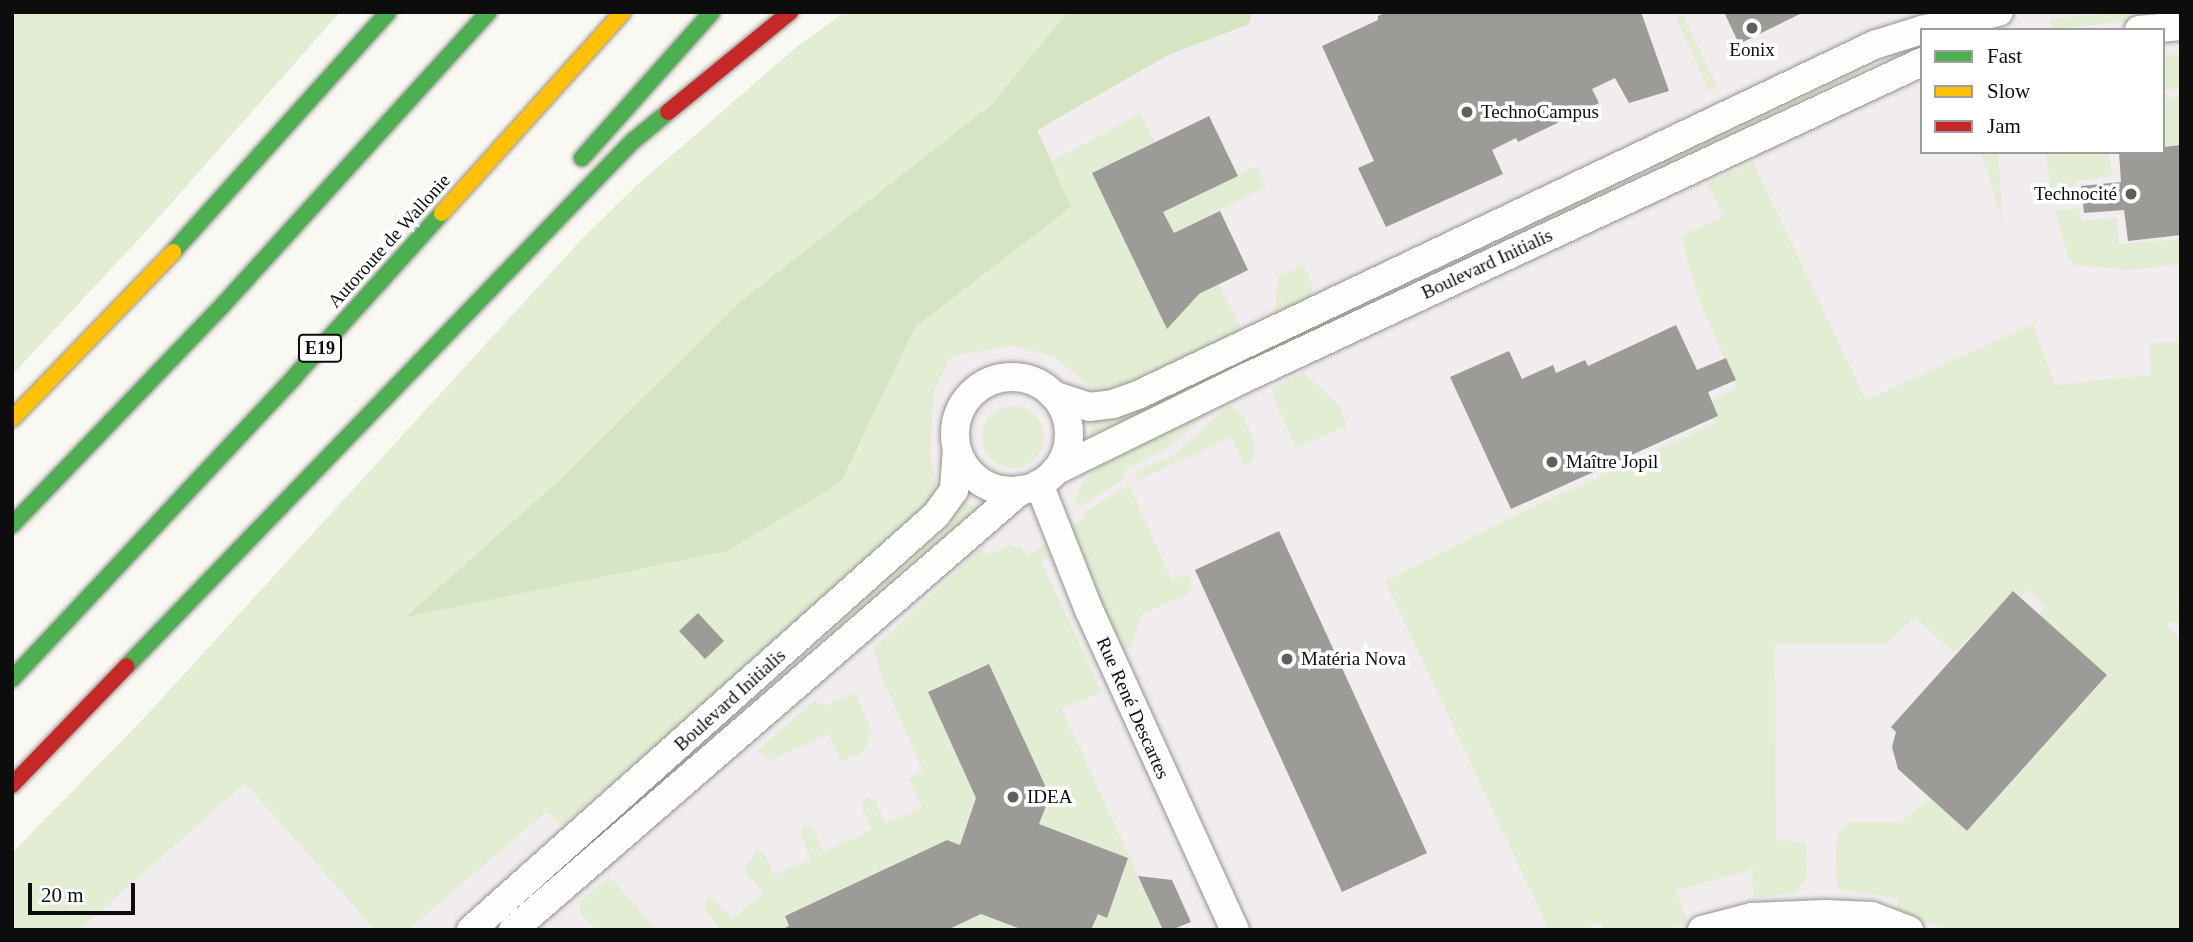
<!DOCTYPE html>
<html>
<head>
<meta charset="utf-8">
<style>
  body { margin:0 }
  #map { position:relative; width:2193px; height:942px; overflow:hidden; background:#faf8f2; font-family:"Times New Roman",serif }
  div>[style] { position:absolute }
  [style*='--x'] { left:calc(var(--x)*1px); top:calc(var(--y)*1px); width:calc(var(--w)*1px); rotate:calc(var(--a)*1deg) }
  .industrial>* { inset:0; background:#f1ecee }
  .green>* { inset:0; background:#e3edd4 }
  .round { border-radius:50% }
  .forest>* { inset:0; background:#d5e4c3 }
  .building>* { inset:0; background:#9d9b97 }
  .roads { filter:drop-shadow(0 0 2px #949390) drop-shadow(0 0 2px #949390) }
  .street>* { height:28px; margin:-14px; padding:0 14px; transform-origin:14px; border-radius:14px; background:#fefefd }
  .street>.ring { margin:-14px; padding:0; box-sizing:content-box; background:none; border:28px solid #fefefd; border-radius:50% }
  .fast>* { height:16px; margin:-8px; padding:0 8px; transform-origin:8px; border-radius:8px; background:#4caf50 }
  .slow>* { height:16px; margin:-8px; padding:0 8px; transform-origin:8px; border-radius:8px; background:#ffc107 }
  .jam>* { height:16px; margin:-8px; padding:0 8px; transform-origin:8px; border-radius:8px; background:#c62828 }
  .dots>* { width:19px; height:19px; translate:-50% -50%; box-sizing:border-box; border:4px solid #fff; border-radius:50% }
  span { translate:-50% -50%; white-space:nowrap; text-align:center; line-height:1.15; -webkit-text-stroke:7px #fff; paint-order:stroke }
  .shield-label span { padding:2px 5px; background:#fff; border:2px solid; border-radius:5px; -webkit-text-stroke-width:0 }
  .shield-label { font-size:18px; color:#0d0d0d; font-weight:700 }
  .poi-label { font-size:19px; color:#0d0d0d }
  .left { translate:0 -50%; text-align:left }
  .right { translate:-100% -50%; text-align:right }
  .street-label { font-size:19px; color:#0d0d0d }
  .frame { position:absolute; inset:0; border:14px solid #0d0d0d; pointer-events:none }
  .legend { position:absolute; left:1920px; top:28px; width:245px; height:126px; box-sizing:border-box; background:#fff; border:2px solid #9e9e9e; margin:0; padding:9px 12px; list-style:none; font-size:21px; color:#0d0d0d }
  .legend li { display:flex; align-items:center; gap:14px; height:35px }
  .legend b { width:35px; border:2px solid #9e9e9e }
  .scale { position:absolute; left:28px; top:883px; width:107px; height:32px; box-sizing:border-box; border:4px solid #0d0d0d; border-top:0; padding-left:9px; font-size:21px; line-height:24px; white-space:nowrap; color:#0d0d0d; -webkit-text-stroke:5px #fff; paint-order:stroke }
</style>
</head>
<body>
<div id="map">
  <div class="industrial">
    <i style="clip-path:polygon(evenodd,1068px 12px,2181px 12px,2181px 930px,79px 930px,245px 782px,1068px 12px,1922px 30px,2163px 30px,2163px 152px,1922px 152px,1922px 30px)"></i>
  </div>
  <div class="green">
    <i style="clip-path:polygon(12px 12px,340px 12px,152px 225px,12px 375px)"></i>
    <i style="clip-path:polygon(845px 12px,1252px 12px,1249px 24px,1168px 55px,1037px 130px,1052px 161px,1140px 114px,1155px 142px,1093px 173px,1167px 328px,1199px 294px,1219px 285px,1243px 332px,1143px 381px,1098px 394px,1055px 357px,1012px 345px,951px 357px,934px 391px,930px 456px,938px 490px,919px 523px,561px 826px,547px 811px,408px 930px,375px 930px,245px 783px,79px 930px,12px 930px,12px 853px,144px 718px,580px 241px,635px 187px,799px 45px)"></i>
    <i style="clip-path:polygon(1673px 12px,1682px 12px,1717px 87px,1709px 91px)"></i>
    <i style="clip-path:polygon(2116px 12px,2131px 12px,2132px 21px,2051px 29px,2050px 19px)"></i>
    <i style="clip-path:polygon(2181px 54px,2181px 88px,2163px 90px,2163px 56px)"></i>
    <i style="clip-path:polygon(1858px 61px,1862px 71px,1663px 167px,1657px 155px)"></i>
    <i style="clip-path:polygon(2181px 96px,2181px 145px,2163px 147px,2163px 98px)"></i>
    <i style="clip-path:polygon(1981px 152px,1998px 152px,2003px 224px)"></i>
    <i style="clip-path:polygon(2046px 152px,2108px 152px,2112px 176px,2075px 181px,2077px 195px,2052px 198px)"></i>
    <i style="clip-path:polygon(1753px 162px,1866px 400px,2033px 324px,2055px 385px,2151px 375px,2149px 344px,2181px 341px,2181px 594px,2176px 600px,2181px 605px,2181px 622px,2165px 623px,2181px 639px,2181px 930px,1948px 930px,1896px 910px,1899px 899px,1838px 889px,1835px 874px,1837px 835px,1848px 822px,1900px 822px,1931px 798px,1968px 831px,2107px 676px,2039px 615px,2045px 606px,2028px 590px,2020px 598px,2013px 592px,1954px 653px,1915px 617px,1888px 643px,1775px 643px,1776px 840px,1804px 842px,1806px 845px,1807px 875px,1796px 893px,1753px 898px,1752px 859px,1751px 870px,1676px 890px,1687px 922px,1669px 930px,1604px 930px,1602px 922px,1582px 930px,1549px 930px,1385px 581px,1514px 516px,1715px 423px,1705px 403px,1737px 388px,1699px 300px,1681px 236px,1724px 216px,1707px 184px)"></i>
    <i style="clip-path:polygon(1256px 166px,1266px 187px,1174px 233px,1163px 212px)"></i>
    <i style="clip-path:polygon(1607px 181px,1612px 192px,1560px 215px,1556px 205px)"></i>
    <i style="clip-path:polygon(2079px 208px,2081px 221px,2116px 218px,2119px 244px,2181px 239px,2181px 264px,2127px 270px,2074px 265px,2069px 259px,2055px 211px)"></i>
    <i style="clip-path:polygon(1303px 265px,1312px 283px,1312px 298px,1278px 314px,1275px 309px,1278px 276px)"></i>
    <i style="clip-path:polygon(1331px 315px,1336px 325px,1092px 443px,1089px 417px)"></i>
    <i style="clip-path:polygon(1303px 372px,1339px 405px,1347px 426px,1296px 448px,1272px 395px,1273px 388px)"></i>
    <i style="clip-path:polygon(1218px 404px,1167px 449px,1127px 468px,1122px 480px,1081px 506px,1078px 503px,1073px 506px,1080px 487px,1101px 460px)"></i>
    <i style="clip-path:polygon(1229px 405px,1243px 416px,1256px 447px,1252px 460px,1244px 467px,1232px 437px,1137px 481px,1134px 472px,1173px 456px)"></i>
    <i class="round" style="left:982px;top:406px;width:62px;height:62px"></i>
    <i style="clip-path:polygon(1129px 485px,1172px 580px,1187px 574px,1193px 586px,1187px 594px,1143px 614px,1131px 647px,1125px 650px,1119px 647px,1070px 527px,1086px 517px,1085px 512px)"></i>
    <i style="clip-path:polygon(960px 498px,981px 512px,835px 639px,827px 631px,938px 533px,951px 519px)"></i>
    <i style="clip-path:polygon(1044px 544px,1050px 556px,1041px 561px,1102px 692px,1062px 709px,1163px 930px,1091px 930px,1098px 914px,1107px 917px,1128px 858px,1039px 824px,1050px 796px,988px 664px,928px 692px,976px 798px,960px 845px,947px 840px,785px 915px,789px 926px,781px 930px,720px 930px,705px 909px,705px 902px,708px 898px,715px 900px,733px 919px,763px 893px,744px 870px,757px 850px,763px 851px,775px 875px,811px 858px,800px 834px,802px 827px,806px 825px,813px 829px,824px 852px,872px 830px,862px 807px,863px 800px,868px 797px,875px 800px,885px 824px,922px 807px,909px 779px,923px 771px,883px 680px,873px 649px,980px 549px,986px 556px,1009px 545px,1021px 548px,1029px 556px)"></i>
    <i style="clip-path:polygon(855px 692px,872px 732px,866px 748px,860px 754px,841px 761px,828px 734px,769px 761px,758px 750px,815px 700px,824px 706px)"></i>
    <i style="clip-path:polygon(609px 878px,613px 880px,657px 930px,596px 930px,580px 913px,580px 901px)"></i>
    <i style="clip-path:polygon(981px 914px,1023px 930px,947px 930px)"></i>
  </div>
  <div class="forest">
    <i style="clip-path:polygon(1068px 12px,1252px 12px,1249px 24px,1168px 55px,1037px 130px,1071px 207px,915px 327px,841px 482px,727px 551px,406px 617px,562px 478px,740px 302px,992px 104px)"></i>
  </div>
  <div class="building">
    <i style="clip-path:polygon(1386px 12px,1641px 12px,1669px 91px,1629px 103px,1615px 78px,1592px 89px,1599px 103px,1518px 142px,1516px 138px,1492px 150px,1503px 174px,1386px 227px,1358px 168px,1374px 161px,1322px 46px,1378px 20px,1378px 16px)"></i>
    <i style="clip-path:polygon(1724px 12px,1804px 12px,1739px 44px)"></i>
    <i style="clip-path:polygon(1209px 116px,1238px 176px,1163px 212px,1174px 233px,1220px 211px,1248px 270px,1199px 294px,1167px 329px,1092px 173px)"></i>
    <i style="clip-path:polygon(2181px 145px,2181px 235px,2128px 241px,2124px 210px,2084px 213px,2081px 186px,2121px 182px,2119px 152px,2163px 152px,2163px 147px)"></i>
    <i style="clip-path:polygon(1676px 325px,1697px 370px,1726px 358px,1736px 380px,1708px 392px,1718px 416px,1511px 509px,1450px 377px,1509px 351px,1522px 379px,1553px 365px,1556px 373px,1585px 360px,1588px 366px)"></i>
    <i style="clip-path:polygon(1279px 531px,1427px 853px,1342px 892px,1195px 570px)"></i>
    <i style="clip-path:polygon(2013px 591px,2107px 675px,1967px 831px,1898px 769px,1892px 747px,1896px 732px,1891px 727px)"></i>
    <i style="clip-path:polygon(698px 613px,724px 641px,705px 659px,679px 631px)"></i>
    <i style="clip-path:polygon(989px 664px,1050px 796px,1039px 824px,1128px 858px,1107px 918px,1098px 914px,1091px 930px,1023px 930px,981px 914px,947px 930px,780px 930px,789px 926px,785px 916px,947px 840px,960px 845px,976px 798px,928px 692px)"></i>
    <i style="clip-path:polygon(1138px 876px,1172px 880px,1191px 922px,1171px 930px,1163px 930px)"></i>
  </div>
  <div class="roads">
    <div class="street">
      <i style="--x:1922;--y:30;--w:79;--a:-13.2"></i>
      <i style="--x:2139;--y:30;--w:42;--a:-5.4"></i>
      <i class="ring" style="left:955px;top:377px;width:86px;height:86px"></i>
      <i style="--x:1053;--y:395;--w:38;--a:18"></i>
      <i style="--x:1089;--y:407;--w:24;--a:-7"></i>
      <i style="--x:1113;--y:404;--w:29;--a:-20"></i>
      <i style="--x:1140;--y:394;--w:813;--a:-25.43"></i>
      <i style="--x:1874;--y:45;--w:50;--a:-17.4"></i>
      <i style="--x:1055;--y:471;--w:214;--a:-26.1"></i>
      <i style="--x:1247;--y:377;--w:745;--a:-25.02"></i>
      <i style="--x:1039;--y:484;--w:136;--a:68.4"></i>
      <i style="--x:1089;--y:610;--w:352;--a:65.5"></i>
      <i style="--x:471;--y:930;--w:623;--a:-41.75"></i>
      <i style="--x:936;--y:515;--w:31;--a:-54"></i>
      <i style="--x:954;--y:490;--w:39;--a:-86"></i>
      <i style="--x:513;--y:930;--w:672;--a:-40.9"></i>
      <i style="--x:1702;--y:930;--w:52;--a:-14.6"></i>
      <i style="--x:1752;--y:917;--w:73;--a:-2.4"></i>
      <i style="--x:1825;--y:914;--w:47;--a:2.4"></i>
      <i style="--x:1872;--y:916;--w:40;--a:21"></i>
    </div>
    <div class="fast">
      <i style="--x:582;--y:158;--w:195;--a:-48.3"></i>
      <i style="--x:173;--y:252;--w:322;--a:-48.1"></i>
      <i style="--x:12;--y:525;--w:303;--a:-46.2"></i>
      <i style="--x:222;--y:306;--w:397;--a:-47.8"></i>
      <i style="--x:127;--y:666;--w:729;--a:-46.06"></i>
      <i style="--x:633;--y:141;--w:45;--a:-39.6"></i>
      <i style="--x:12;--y:679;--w:416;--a:-46.9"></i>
      <i style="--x:296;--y:375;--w:218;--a:-48"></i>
    </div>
    <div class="slow">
      <i style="--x:442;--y:213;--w:270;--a:-48"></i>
      <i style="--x:12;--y:419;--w:232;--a:-46"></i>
    </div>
    <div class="jam">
      <i style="--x:668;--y:112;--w:158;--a:-39.3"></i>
      <i style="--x:12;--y:785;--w:165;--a:-46"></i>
    </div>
  </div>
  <div class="dots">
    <i style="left:1752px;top:28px;background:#605f5d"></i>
    <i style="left:1467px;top:112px;background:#605f5d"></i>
    <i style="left:2131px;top:194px;background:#605f5d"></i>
    <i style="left:1552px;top:462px;background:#605f5d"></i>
    <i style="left:1287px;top:659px;background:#605f5d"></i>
    <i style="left:1013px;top:797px;background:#605f5d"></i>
  </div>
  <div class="shield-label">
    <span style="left:320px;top:348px">E19</span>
  </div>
  <div class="poi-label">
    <span style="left:1752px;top:50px">Eonix</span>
    <span class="left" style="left:1481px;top:112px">TechnoCampus</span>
    <span class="right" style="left:2117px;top:194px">Technocité</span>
    <span class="left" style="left:1566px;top:462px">Maître Jopil</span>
    <span class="left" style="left:1301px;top:659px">Matéria Nova</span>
    <span class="left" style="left:1027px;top:797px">IDEA</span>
  </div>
  <div class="street-label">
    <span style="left:389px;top:241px;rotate:-48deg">Autoroute de Wallonie</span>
    <span style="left:1487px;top:264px;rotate:-25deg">Boulevard Initialis</span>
    <span style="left:730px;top:700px;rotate:-42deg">Boulevard Initialis</span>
    <span style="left:1133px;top:708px;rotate:66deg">Rue René Descartes</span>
  </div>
  <div class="frame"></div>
  <ul class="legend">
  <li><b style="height:9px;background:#4caf50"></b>Fast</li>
  <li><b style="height:9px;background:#ffc107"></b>Slow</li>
  <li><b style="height:9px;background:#c62828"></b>Jam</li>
  </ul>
  <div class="scale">20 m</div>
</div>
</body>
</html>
